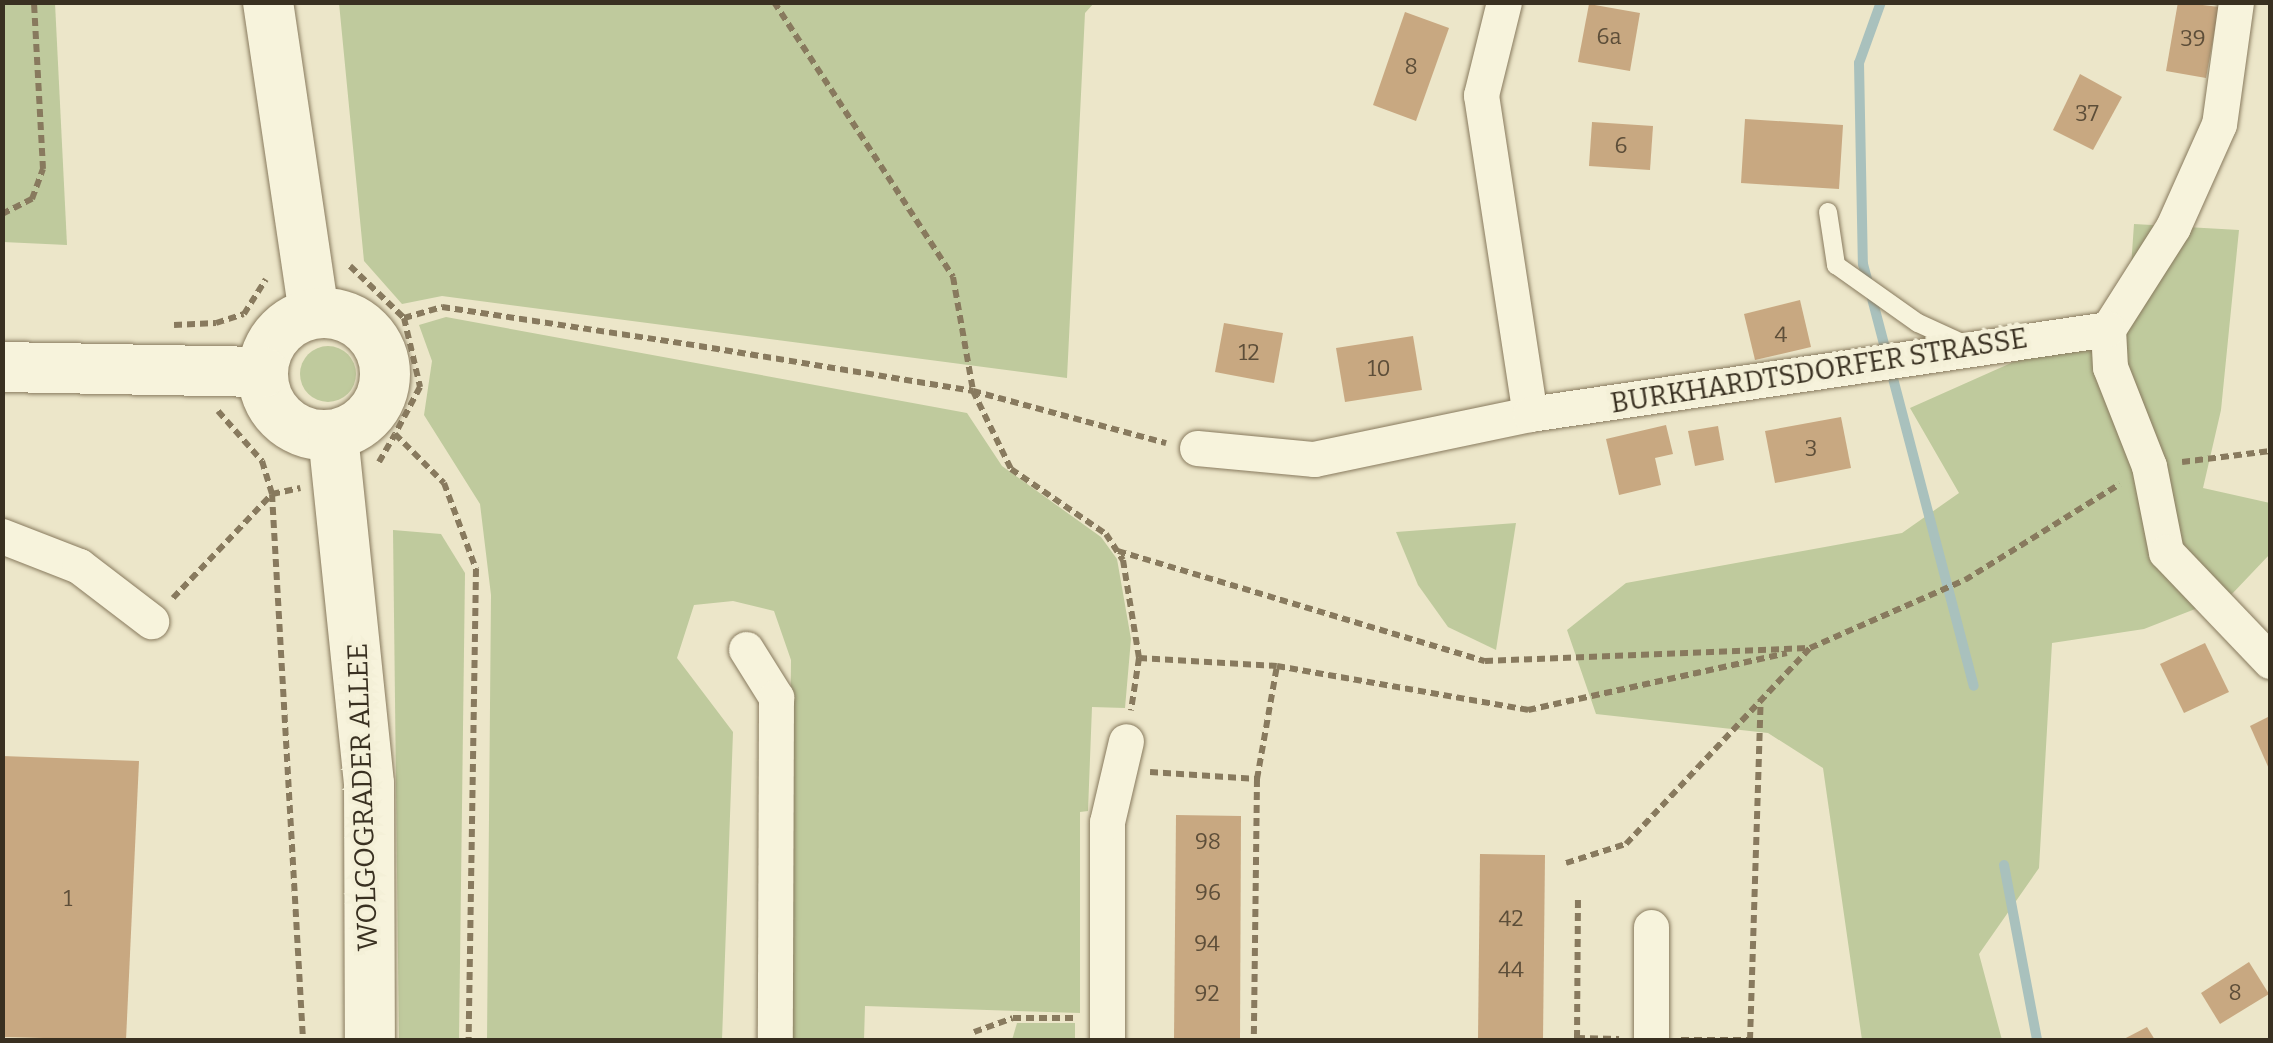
<!DOCTYPE html>
<html>
<head>
<meta charset="utf-8">
<style>
  body { margin:0 }
  #map { position:relative; width:2273px; height:1043px; overflow:hidden; background:#ece6c9; font-family:Bitter,serif }
  div>[style] { position:absolute }
  [style*='--x'] { left:calc(var(--x)*1px); top:calc(var(--y)*1px); width:calc(var(--w)*1px); rotate:calc(var(--a)*1deg) }
  .green>* { inset:0; background:#bfca9d }
  .round { border-radius:50% }
  .stream>* { height:10px; margin:-5px; padding:0 5px; transform-origin:5px; border-radius:5px; background:#a9c1bd }
  .building>* { inset:0; background:#c8a881 }
  .path>* { height:6px; margin-top:-3px; transform-origin:0; background:repeating-linear-gradient(90deg,#887a5e 0 8px,transparent 0 13px) }
  .roads { filter:drop-shadow(0 0 2px #887a5e) drop-shadow(0 0 2px #887a5e) }
  .lane>* { height:18px; margin:-9px; padding:0 9px; transform-origin:9px; border-radius:9px; background:#f7f3dc }
  .street>* { height:35px; margin:-17.5px; padding:0 17.5px; transform-origin:17.5px; border-radius:17.5px; background:#f7f3dc }
  .secondary>* { height:50px; margin:-25px; padding:0 25px; transform-origin:25px; border-radius:25px; background:#f7f3dc }
  .secondary>.ring { margin:-25px; padding:0; box-sizing:content-box; background:none; border:50px solid #f7f3dc; border-radius:50% }
  span { translate:-50% -50%; white-space:nowrap; text-align:center; line-height:1.15; -webkit-text-stroke:8px #f4f0d8; paint-order:stroke }
  .number-label { font-size:22px; color:#5d4e39 }
  .number-label span { -webkit-text-stroke-width:0 }
  .street-label { font-size:28px; color:#393021 }
  .frame { position:absolute; inset:0; border:5px solid #393021; pointer-events:none }
</style>
</head>
<body>
<div id="map">
  <div class="green">
    <i style="clip-path:polygon(3px 2px,55px 3px,67px 245px,3px 242px)"></i>
    <i style="clip-path:polygon(339px 3px,1094px 3px,1085px 13px,1067px 378px,442px 296px,402px 304px,364px 261px)"></i>
    <i style="clip-path:polygon(2134px 224px,2239px 230px,2221px 410px,2203px 488px,2270px 503px,2270px 554px,2231px 595px,2144px 629px,2052px 643px,2039px 868px,1979px 954px,2002px 1040px,1862px 1040px,1823px 768px,1768px 733px,1596px 714px,1567px 630px,1626px 583px,1902px 533px,1959px 493px,1910px 408px,2128px 311px)"></i>
    <i style="clip-path:polygon(446px 317px,967px 413px,1002px 466px,1101px 537px,1117px 559px,1131px 639px,1125px 708px,1092px 707px,1088px 811px,1080px 812px,1080px 1013px,865px 1006px,864px 1040px,787px 1040px,791px 660px,774px 611px,733px 601px,694px 605px,677px 658px,733px 732px,722px 1040px,487px 1040px,491px 595px,480px 504px,424px 415px,432px 361px,419px 325px)"></i>
    <i class="round" style="left:300px;top:346px;width:56px;height:56px"></i>
    <i style="clip-path:polygon(1516px 523px,1496px 650px,1448px 627px,1418px 585px,1396px 532px)"></i>
    <i style="clip-path:polygon(393px 530px,441px 534px,465px 573px,459px 1040px,399px 1040px)"></i>
    <i style="clip-path:polygon(1017px 1023px,1075px 1023px,1075px 1040px,1012px 1040px)"></i>
  </div>
  <div class="stream">
    <i style="--x:1881;--y:2;--w:65;--a:109.8"></i>
    <i style="--x:1859;--y:63;--w:201;--a:88.9"></i>
    <i style="--x:1863;--y:264;--w:436;--a:75.3"></i>
    <i style="--x:2004;--y:865;--w:178;--a:79.3"></i>
  </div>
  <div class="building">
    <i style="clip-path:polygon(2178px 2px,2219px 7px,2206px 78px,2166px 71px)"></i>
    <i style="clip-path:polygon(1589px 4px,1640px 13px,1630px 71px,1578px 62px)"></i>
    <i style="clip-path:polygon(1405px 12px,1449px 28px,1416px 121px,1373px 105px)"></i>
    <i style="clip-path:polygon(2080px 74px,2122px 97px,2093px 150px,2053px 130px)"></i>
    <i style="clip-path:polygon(1745px 119px,1843px 125px,1839px 189px,1741px 183px)"></i>
    <i style="clip-path:polygon(1592px 122px,1653px 126px,1650px 170px,1589px 166px)"></i>
    <i style="clip-path:polygon(1800px 300px,1811px 347px,1755px 360px,1744px 314px)"></i>
    <i style="clip-path:polygon(1224px 323px,1283px 333px,1274px 383px,1215px 372px)"></i>
    <i style="clip-path:polygon(1413px 336px,1422px 390px,1345px 402px,1336px 348px)"></i>
    <i style="clip-path:polygon(1841px 417px,1851px 468px,1775px 483px,1765px 431px)"></i>
    <i style="clip-path:polygon(1666px 425px,1673px 454px,1655px 458px,1661px 485px,1619px 495px,1606px 439px)"></i>
    <i style="clip-path:polygon(1718px 426px,1724px 460px,1695px 466px,1688px 431px)"></i>
    <i style="clip-path:polygon(2205px 643px,2229px 692px,2184px 713px,2160px 664px)"></i>
    <i style="clip-path:polygon(2270px 716px,2270px 771px,2250px 726px)"></i>
    <i style="clip-path:polygon(2px 756px,139px 761px,126px 1040px,2px 1037px)"></i>
    <i style="clip-path:polygon(1176px 815px,1241px 816px,1240px 1040px,1174px 1040px)"></i>
    <i style="clip-path:polygon(1480px 854px,1545px 855px,1543px 1040px,1478px 1040px)"></i>
    <i style="clip-path:polygon(2249px 962px,2269px 994px,2220px 1024px,2201px 993px)"></i>
    <i style="clip-path:polygon(2147px 1027px,2155px 1040px,2122px 1040px)"></i>
  </div>
  <div class="path">
    <i style="--x:774;--y:2;--w:328;--a:56.9"></i>
    <i style="--x:953;--y:277;--w:116;--a:80"></i>
    <i style="--x:973;--y:391;--w:87;--a:64"></i>
    <i style="--x:1011;--y:469;--w:115;--a:34.4"></i>
    <i style="--x:1106;--y:534;--w:31;--a:57"></i>
    <i style="--x:1123;--y:560;--w:99;--a:80.7"></i>
    <i style="--x:1139;--y:658;--w:53;--a:98.7"></i>
    <i style="--x:2;--y:214;--w:34;--a:-27"></i>
    <i style="--x:32;--y:199;--w:32;--a:-70"></i>
    <i style="--x:43;--y:169;--w:167;--a:-93.1"></i>
    <i style="--x:350;--y:266;--w:75;--a:43.9"></i>
    <i style="--x:404;--y:318;--w:40;--a:-16"></i>
    <i style="--x:442;--y:307;--w:260;--a:8.6"></i>
    <i style="--x:699;--y:346;--w:278;--a:9.3"></i>
    <i style="--x:973;--y:391;--w:200;--a:15.1"></i>
    <i style="--x:404;--y:318;--w:71;--a:76.9"></i>
    <i style="--x:420;--y:387;--w:53;--a:118"></i>
    <i style="--x:395;--y:434;--w:69;--a:45"></i>
    <i style="--x:444;--y:483;--w:92;--a:69.6"></i>
    <i style="--x:476;--y:569;--w:471;--a:90.9"></i>
    <i style="--x:216;--y:323;--w:29;--a:-18"></i>
    <i style="--x:244;--y:314;--w:41;--a:-57.8"></i>
    <i style="--x:174;--y:325;--w:42;--a:-2.7"></i>
    <i style="--x:218;--y:411;--w:67;--a:48.7"></i>
    <i style="--x:262;--y:461;--w:34;--a:73"></i>
    <i style="--x:272;--y:494;--w:547;--a:86.75"></i>
    <i style="--x:379;--y:462;--w:32;--a:-60"></i>
    <i style="--x:2182;--y:462;--w:89;--a:-7.1"></i>
    <i style="--x:1118;--y:551;--w:383;--a:16.7"></i>
    <i style="--x:1485;--y:661;--w:323;--a:-2.3"></i>
    <i style="--x:173;--y:598;--w:144;--a:-46.4"></i>
    <i style="--x:272;--y:494;--w:29;--a:-12"></i>
    <i style="--x:1139;--y:658;--w:138;--a:3.3"></i>
    <i style="--x:1277;--y:666;--w:255;--a:9.9"></i>
    <i style="--x:1528;--y:710;--w:265;--a:-12.4"></i>
    <i style="--x:1150;--y:772;--w:107;--a:3.7"></i>
    <i style="--x:1257;--y:779;--w:261;--a:90.7"></i>
    <i style="--x:1257;--y:779;--w:115;--a:-80"></i>
    <i style="--x:1566;--y:863;--w:63;--a:-17.6"></i>
    <i style="--x:1626;--y:844;--w:269;--a:-46.8"></i>
    <i style="--x:1810;--y:648;--w:169;--a:-23.7"></i>
    <i style="--x:1965;--y:580;--w:182;--a:-31.8"></i>
    <i style="--x:974;--y:1032;--w:41;--a:-19.7"></i>
    <i style="--x:1013;--y:1018;--w:63;--a:0"></i>
    <i style="--x:1577;--y:1038;--w:42;--a:1.4"></i>
    <i style="--x:1577;--y:1038;--w:139;--a:-89.6"></i>
    <i style="--x:1681;--y:1040;--w:69;--a:0"></i>
    <i style="--x:1750;--y:1040;--w:341;--a:-88.2"></i>
  </div>
  <div class="roads">
    <div class="lane">
      <i style="--x:1828;--y:212;--w:54;--a:81.4"></i>
      <i style="--x:1836;--y:265;--w:100;--a:35.3"></i>
      <i style="--x:1918;--y:323;--w:51;--a:24.5"></i>
    </div>
    <div class="street">
      <i style="--x:1504;--y:2;--w:96;--a:103.9"></i>
      <i style="--x:1481;--y:95;--w:323;--a:81.3"></i>
      <i style="--x:2236;--y:2;--w:123;--a:97.9"></i>
      <i style="--x:2219;--y:124;--w:113;--a:114.1"></i>
      <i style="--x:2173;--y:227;--w:121;--a:122.5"></i>
      <i style="--x:2108;--y:329;--w:38;--a:87"></i>
      <i style="--x:2110;--y:367;--w:106;--a:68.5"></i>
      <i style="--x:2149;--y:466;--w:88;--a:78.8"></i>
      <i style="--x:2166;--y:552;--w:151;--a:46.3"></i>
      <i style="--x:1197;--y:448;--w:118;--a:5.4"></i>
      <i style="--x:1314;--y:459;--w:221;--a:-11.8"></i>
      <i style="--x:1530;--y:414;--w:584;--a:-8.37"></i>
      <i style="--x:2;--y:536;--w:83;--a:21.3"></i>
      <i style="--x:79;--y:566;--w:91;--a:37.4"></i>
      <i style="--x:746;--y:649;--w:57;--a:58"></i>
      <i style="--x:776;--y:697;--w:343;--a:90.2"></i>
      <i style="--x:1107;--y:1040;--w:218;--a:-90"></i>
      <i style="--x:1107;--y:822;--w:83;--a:-76.8"></i>
      <i style="--x:1651;--y:1040;--w:113;--a:-90"></i>
    </div>
    <div class="secondary">
      <i style="--x:268;--y:2;--w:314;--a:81.6"></i>
      <i class="ring" style="left:263px;top:313px;width:72px;height:72px"></i>
      <i style="--x:2;--y:367;--w:261;--a:1.1"></i>
      <i style="--x:333;--y:435;--w:351;--a:84.1"></i>
      <i style="--x:369;--y:784;--w:256;--a:89.8"></i>
    </div>
  </div>
  <div class="number-label">
    <span style="left:1609px;top:37px">6a</span>
    <span style="left:2193px;top:39px">39</span>
    <span style="left:1411px;top:67px">8</span>
    <span style="left:2087px;top:114px">37</span>
    <span style="left:1621px;top:146px">6</span>
    <span style="left:1781px;top:335px">4</span>
    <span style="left:1249px;top:353px">12</span>
    <span style="left:1379px;top:369px">10</span>
    <span style="left:1811px;top:449px">3</span>
    <span style="left:1208px;top:842px">98</span>
    <span style="left:1208px;top:893px">96</span>
    <span style="left:68px;top:899px">1</span>
    <span style="left:1511px;top:919px">42</span>
    <span style="left:1207px;top:944px">94</span>
    <span style="left:1511px;top:970px">44</span>
    <span style="left:2235px;top:993px">8</span>
    <span style="left:1207px;top:994px">92</span>
  </div>
  <div class="street-label">
    <span style="left:1819px;top:371px;rotate:-9deg">BURKHARDTSDORFER STRASSE</span>
    <span style="left:363px;top:797px;rotate:-92deg">WOLGOGRADER ALLEE</span>
  </div>
  <div class="frame"></div>
</div>
</body>
</html>
